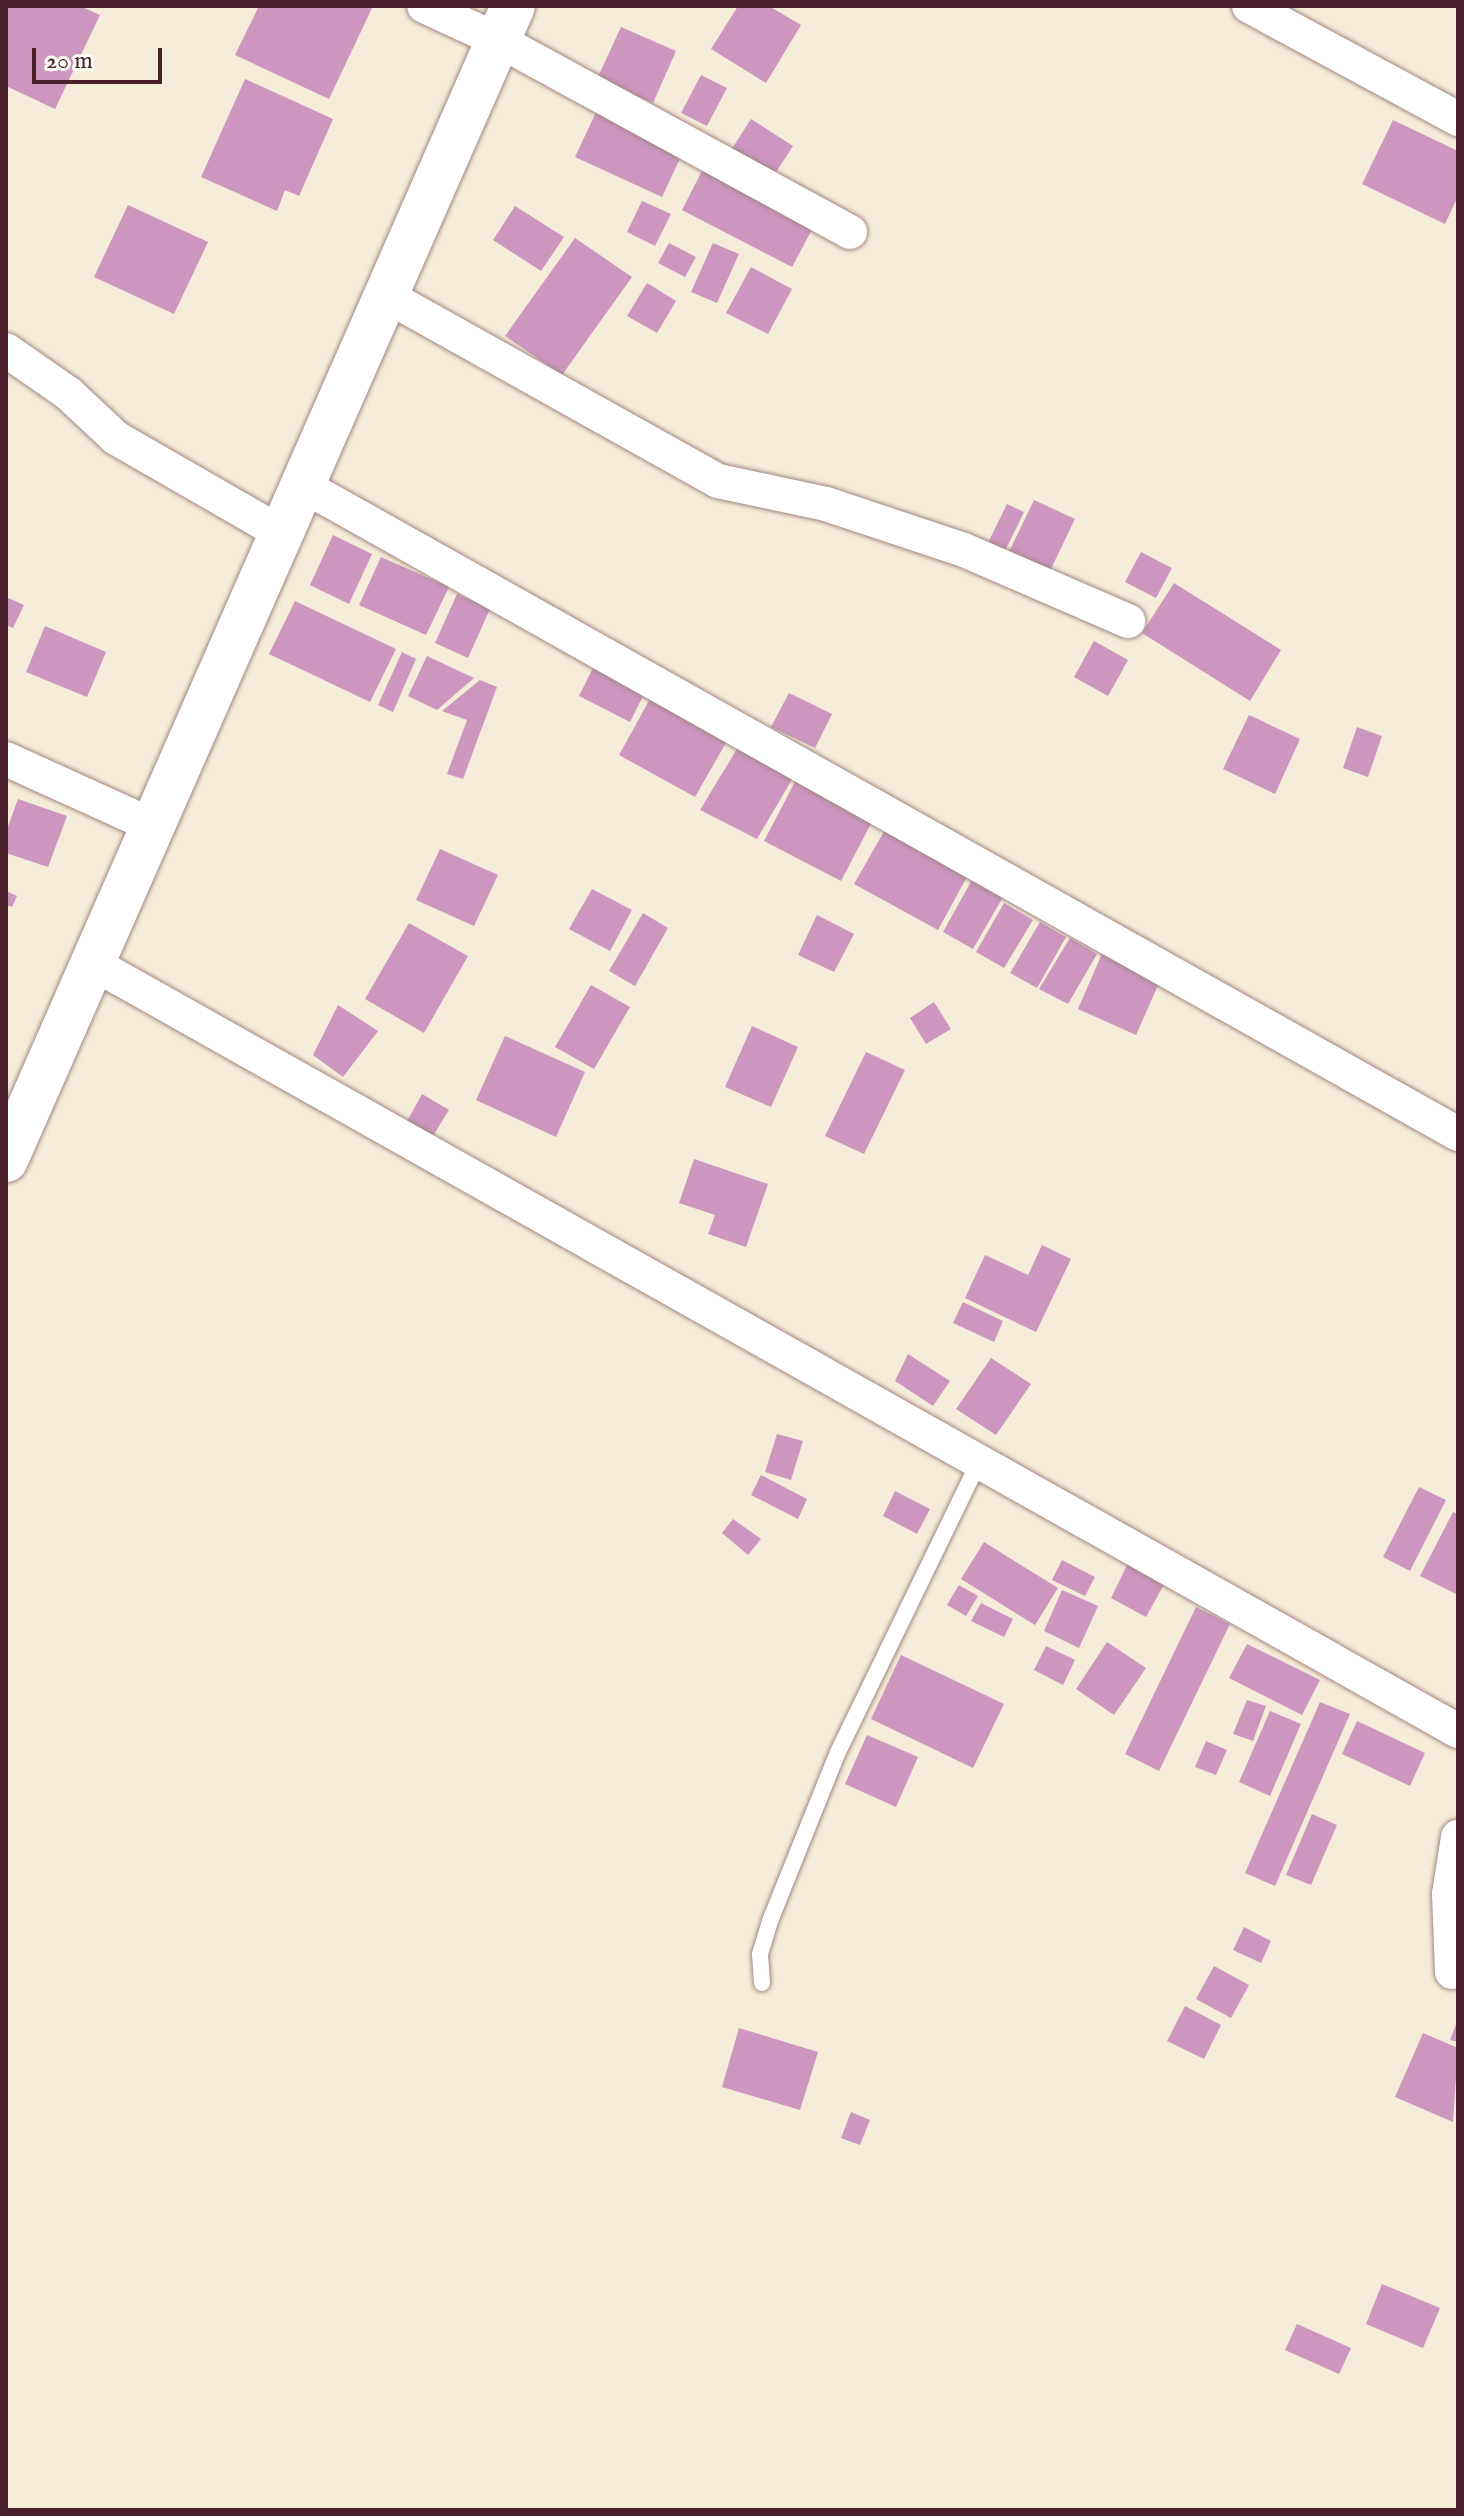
<!DOCTYPE html>
<html>
<head>
<meta charset="utf-8">
<style>
  body { margin:0 }
  #map { position:relative; width:1464px; height:2516px; overflow:hidden; background:#f5edd9; font-family:"IM FELL English",serif }
  div>[style] { position:absolute }
  [style*='--x'] { left:calc(var(--x)*1px); top:calc(var(--y)*1px); width:calc(var(--w)*1px); rotate:calc(var(--a)*1deg) }
  .building>* { inset:0; background:#cc96bf }
  .roads { filter:drop-shadow(0 0 2px #a08682) drop-shadow(0 0 2px #a08682) }
  .lane>* { height:16px; margin:-8px; padding:0 8px; transform-origin:8px; border-radius:8px; background:#fff }
  .street>* { height:34px; margin:-17px; padding:0 17px; transform-origin:17px; border-radius:17px; background:#fff }
  .secondary>* { height:44px; margin:-22px; padding:0 22px; transform-origin:22px; border-radius:22px; background:#fff }
  span { translate:-50% -50%; white-space:nowrap; text-align:center; line-height:1.15; -webkit-text-stroke:8px #fdfcf7; paint-order:stroke }
  .frame { position:absolute; inset:0; border:8px solid #4a1f2b; pointer-events:none }
  .scale { position:absolute; left:32px; top:48px; width:130px; height:36px; box-sizing:border-box; border:4px solid #4a1f2b; border-top:0; padding-left:10px; font-size:24px; line-height:28px; white-space:nowrap; color:#4a1f2b; -webkit-text-stroke:6px #fdfcf7; paint-order:stroke }
</style>
</head>
<body>
<div id="map">
  <div class="building">
    <i style="clip-path:polygon(6px 6px,80px 6px,100px 15px,55px 109px,6px 86px)"></i>
    <i style="clip-path:polygon(259px 6px,373px 6px,329px 99px,235px 55px)"></i>
    <i style="clip-path:polygon(738px 6px,769px 6px,801px 25px,766px 83px,711px 49px)"></i>
    <i style="clip-path:polygon(621px 27px,676px 51px,653px 103px,597px 79px)"></i>
    <i style="clip-path:polygon(701px 75px,727px 88px,707px 126px,681px 113px)"></i>
    <i style="clip-path:polygon(245px 79px,333px 119px,299px 196px,285px 190px,277px 211px,201px 177px)"></i>
    <i style="clip-path:polygon(597px 110px,684px 150px,662px 197px,575px 157px)"></i>
    <i style="clip-path:polygon(751px 119px,793px 146px,773px 177px,731px 150px)"></i>
    <i style="clip-path:polygon(1393px 120px,1458px 151px,1458px 196px,1445px 224px,1362px 184px)"></i>
    <i style="clip-path:polygon(704px 167px,815px 224px,792px 267px,682px 210px)"></i>
    <i style="clip-path:polygon(642px 201px,671px 214px,655px 246px,627px 232px)"></i>
    <i style="clip-path:polygon(128px 205px,208px 242px,174px 314px,94px 277px)"></i>
    <i style="clip-path:polygon(515px 206px,564px 237px,541px 271px,493px 240px)"></i>
    <i style="clip-path:polygon(575px 238px,632px 277px,562px 375px,505px 336px)"></i>
    <i style="clip-path:polygon(669px 243px,696px 257px,685px 277px,658px 263px)"></i>
    <i style="clip-path:polygon(713px 243px,739px 254px,717px 303px,691px 292px)"></i>
    <i style="clip-path:polygon(751px 267px,792px 289px,768px 334px,726px 313px)"></i>
    <i style="clip-path:polygon(647px 283px,676px 301px,657px 333px,627px 316px)"></i>
    <i style="clip-path:polygon(1034px 500px,1075px 519px,1049px 573px,1008px 554px)"></i>
    <i style="clip-path:polygon(1007px 504px,1024px 512px,1003px 555px,986px 547px)"></i>
    <i style="clip-path:polygon(333px 535px,372px 554px,349px 604px,310px 585px)"></i>
    <i style="clip-path:polygon(1141px 552px,1172px 568px,1156px 598px,1125px 582px)"></i>
    <i style="clip-path:polygon(381px 557px,449px 587px,426px 635px,359px 605px)"></i>
    <i style="clip-path:polygon(1174px 583px,1281px 650px,1250px 701px,1142px 633px)"></i>
    <i style="clip-path:polygon(457px 594px,490px 609px,468px 658px,435px 643px)"></i>
    <i style="clip-path:polygon(6px 597px,24px 605px,13px 628px,6px 625px)"></i>
    <i style="clip-path:polygon(295px 601px,396px 649px,370px 702px,269px 654px)"></i>
    <i style="clip-path:polygon(45px 626px,106px 652px,87px 697px,26px 672px)"></i>
    <i style="clip-path:polygon(1094px 641px,1128px 660px,1108px 696px,1074px 677px)"></i>
    <i style="clip-path:polygon(402px 652px,416px 659px,393px 712px,378px 705px)"></i>
    <i style="clip-path:polygon(427px 656px,474px 678px,437px 710px,408px 696px)"></i>
    <i style="clip-path:polygon(593px 668px,644px 694px,630px 722px,579px 696px)"></i>
    <i style="clip-path:polygon(480px 680px,497px 687px,463px 779px,447px 774px,467px 720px,442px 711px)"></i>
    <i style="clip-path:polygon(789px 693px,832px 714px,815px 748px,771px 727px)"></i>
    <i style="clip-path:polygon(650px 699px,727px 741px,695px 797px,619px 755px)"></i>
    <i style="clip-path:polygon(1249px 715px,1300px 739px,1275px 794px,1223px 769px)"></i>
    <i style="clip-path:polygon(1357px 727px,1382px 736px,1368px 777px,1343px 768px)"></i>
    <i style="clip-path:polygon(738px 747px,794px 776px,757px 839px,700px 810px)"></i>
    <i style="clip-path:polygon(797px 778px,874px 818px,841px 881px,764px 841px)"></i>
    <i style="clip-path:polygon(18px 799px,67px 816px,48px 867px,6px 853px,6px 832px)"></i>
    <i style="clip-path:polygon(886px 828px,969px 873px,938px 930px,854px 884px)"></i>
    <i style="clip-path:polygon(440px 849px,498px 875px,474px 926px,416px 900px)"></i>
    <i style="clip-path:polygon(972px 880px,1003px 897px,973px 949px,943px 932px)"></i>
    <i style="clip-path:polygon(592px 889px,632px 910px,610px 951px,569px 929px)"></i>
    <i style="clip-path:polygon(6px 891px,17px 896px,12px 907px,6px 905px)"></i>
    <i style="clip-path:polygon(1004px 903px,1033px 920px,1004px 968px,976px 952px)"></i>
    <i style="clip-path:polygon(643px 913px,668px 928px,635px 986px,609px 971px)"></i>
    <i style="clip-path:polygon(817px 915px,854px 934px,834px 972px,798px 955px)"></i>
    <i style="clip-path:polygon(1040px 922px,1066px 937px,1037px 988px,1010px 973px)"></i>
    <i style="clip-path:polygon(409px 923px,468px 956px,424px 1033px,365px 999px)"></i>
    <i style="clip-path:polygon(1070px 938px,1097px 954px,1068px 1004px,1039px 989px)"></i>
    <i style="clip-path:polygon(1104px 949px,1163px 974px,1136px 1035px,1078px 1009px)"></i>
    <i style="clip-path:polygon(591px 985px,630px 1007px,594px 1069px,555px 1047px)"></i>
    <i style="clip-path:polygon(934px 1002px,951px 1029px,926px 1044px,910px 1018px)"></i>
    <i style="clip-path:polygon(338px 1005px,378px 1031px,343px 1077px,313px 1055px)"></i>
    <i style="clip-path:polygon(752px 1026px,798px 1047px,771px 1107px,725px 1087px)"></i>
    <i style="clip-path:polygon(505px 1036px,585px 1072px,556px 1137px,476px 1100px)"></i>
    <i style="clip-path:polygon(866px 1052px,905px 1070px,864px 1154px,825px 1136px)"></i>
    <i style="clip-path:polygon(422px 1094px,449px 1110px,433px 1136px,407px 1121px)"></i>
    <i style="clip-path:polygon(694px 1159px,768px 1184px,746px 1247px,708px 1234px,715px 1215px,679px 1203px)"></i>
    <i style="clip-path:polygon(1042px 1245px,1071px 1259px,1036px 1332px,965px 1298px,985px 1255px,1028px 1275px)"></i>
    <i style="clip-path:polygon(963px 1302px,1003px 1321px,994px 1342px,953px 1323px)"></i>
    <i style="clip-path:polygon(908px 1354px,950px 1381px,933px 1406px,895px 1381px)"></i>
    <i style="clip-path:polygon(991px 1358px,1031px 1384px,996px 1435px,956px 1409px)"></i>
    <i style="clip-path:polygon(777px 1434px,803px 1441px,791px 1480px,765px 1472px)"></i>
    <i style="clip-path:polygon(761px 1475px,807px 1499px,798px 1519px,751px 1495px)"></i>
    <i style="clip-path:polygon(1419px 1487px,1446px 1500px,1410px 1571px,1383px 1557px)"></i>
    <i style="clip-path:polygon(895px 1491px,930px 1509px,917px 1534px,883px 1516px)"></i>
    <i style="clip-path:polygon(1453px 1512px,1458px 1514px,1458px 1595px,1420px 1576px)"></i>
    <i style="clip-path:polygon(733px 1519px,761px 1539px,748px 1555px,722px 1533px)"></i>
    <i style="clip-path:polygon(984px 1542px,1058px 1588px,1035px 1625px,961px 1579px)"></i>
    <i style="clip-path:polygon(1062px 1560px,1095px 1577px,1085px 1596px,1052px 1580px)"></i>
    <i style="clip-path:polygon(1129px 1561px,1167px 1579px,1146px 1617px,1111px 1598px)"></i>
    <i style="clip-path:polygon(959px 1585px,978px 1596px,966px 1616px,947px 1605px)"></i>
    <i style="clip-path:polygon(1062px 1590px,1098px 1606px,1079px 1648px,1044px 1631px)"></i>
    <i style="clip-path:polygon(981px 1603px,1013px 1619px,1004px 1637px,971px 1621px)"></i>
    <i style="clip-path:polygon(1196px 1607px,1230px 1624px,1159px 1771px,1125px 1754px)"></i>
    <i style="clip-path:polygon(1107px 1642px,1146px 1668px,1114px 1715px,1076px 1689px)"></i>
    <i style="clip-path:polygon(1247px 1644px,1320px 1680px,1302px 1715px,1229px 1678px)"></i>
    <i style="clip-path:polygon(1046px 1646px,1075px 1660px,1063px 1685px,1034px 1670px)"></i>
    <i style="clip-path:polygon(901px 1655px,1004px 1704px,973px 1768px,871px 1719px)"></i>
    <i style="clip-path:polygon(1247px 1700px,1266px 1706px,1253px 1741px,1233px 1734px)"></i>
    <i style="clip-path:polygon(1320px 1702px,1350px 1714px,1275px 1886px,1245px 1873px)"></i>
    <i style="clip-path:polygon(1270px 1711px,1301px 1724px,1270px 1796px,1239px 1782px)"></i>
    <i style="clip-path:polygon(1357px 1721px,1425px 1753px,1410px 1786px,1342px 1754px)"></i>
    <i style="clip-path:polygon(867px 1735px,918px 1757px,896px 1807px,845px 1784px)"></i>
    <i style="clip-path:polygon(1206px 1741px,1227px 1750px,1216px 1775px,1195px 1767px)"></i>
    <i style="clip-path:polygon(1312px 1814px,1337px 1825px,1311px 1885px,1286px 1875px)"></i>
    <i style="clip-path:polygon(1244px 1927px,1271px 1941px,1261px 1963px,1233px 1950px)"></i>
    <i style="clip-path:polygon(1214px 1966px,1249px 1985px,1231px 2018px,1196px 1999px)"></i>
    <i style="clip-path:polygon(1185px 2006px,1221px 2025px,1204px 2059px,1167px 2041px)"></i>
    <i style="clip-path:polygon(1458px 2019px,1458px 2042px,1450px 2040px)"></i>
    <i style="clip-path:polygon(739px 2028px,818px 2052px,800px 2110px,722px 2087px)"></i>
    <i style="clip-path:polygon(1423px 2033px,1458px 2048px,1453px 2122px,1395px 2097px)"></i>
    <i style="clip-path:polygon(851px 2112px,870px 2120px,860px 2145px,841px 2138px)"></i>
    <i style="clip-path:polygon(1382px 2284px,1440px 2308px,1423px 2348px,1366px 2324px)"></i>
    <i style="clip-path:polygon(1297px 2324px,1351px 2348px,1339px 2374px,1285px 2350px)"></i>
  </div>
  <div class="roads">
    <div class="lane">
      <i style="--x:762;--y:1983;--w:29;--a:-94"></i>
      <i style="--x:760;--y:1954;--w:34;--a:-73"></i>
      <i style="--x:770;--y:1921;--w:182;--a:-68.1"></i>
      <i style="--x:838;--y:1752;--w:322;--a:-64.1"></i>
    </div>
    <div class="street">
      <i style="--x:424;--y:6;--w:81;--a:24.7"></i>
      <i style="--x:498;--y:40;--w:401;--a:28.6"></i>
      <i style="--x:1249;--y:6;--w:238;--a:28.4"></i>
      <i style="--x:385;--y:295;--w:381;--a:29.2"></i>
      <i style="--x:718;--y:481;--w:110;--a:12"></i>
      <i style="--x:826;--y:504;--w:145;--a:18.4"></i>
      <i style="--x:964;--y:550;--w:179;--a:23.4"></i>
      <i style="--x:6;--y:350;--w:77;--a:34.9"></i>
      <i style="--x:69;--y:394;--w:64;--a:43.1"></i>
      <i style="--x:116;--y:438;--w:190;--a:29.9"></i>
      <i style="--x:302;--y:485;--w:1326;--a:29.31"></i>
      <i style="--x:6;--y:759;--w:162;--a:24.4"></i>
      <i style="--x:94;--y:964;--w:1565;--a:29.35"></i>
      <i style="--x:1452;--y:1972;--w:78;--a:-92.2"></i>
      <i style="--x:1449;--y:1894;--w:58;--a:-81"></i>
    </div>
    <div class="secondary">
      <i style="--x:6;--y:1160;--w:1260;--a:-66.28"></i>
    </div>
  </div>
  <div class="frame"></div>
  <div class="scale">20 m</div>
</div>
</body>
</html>
